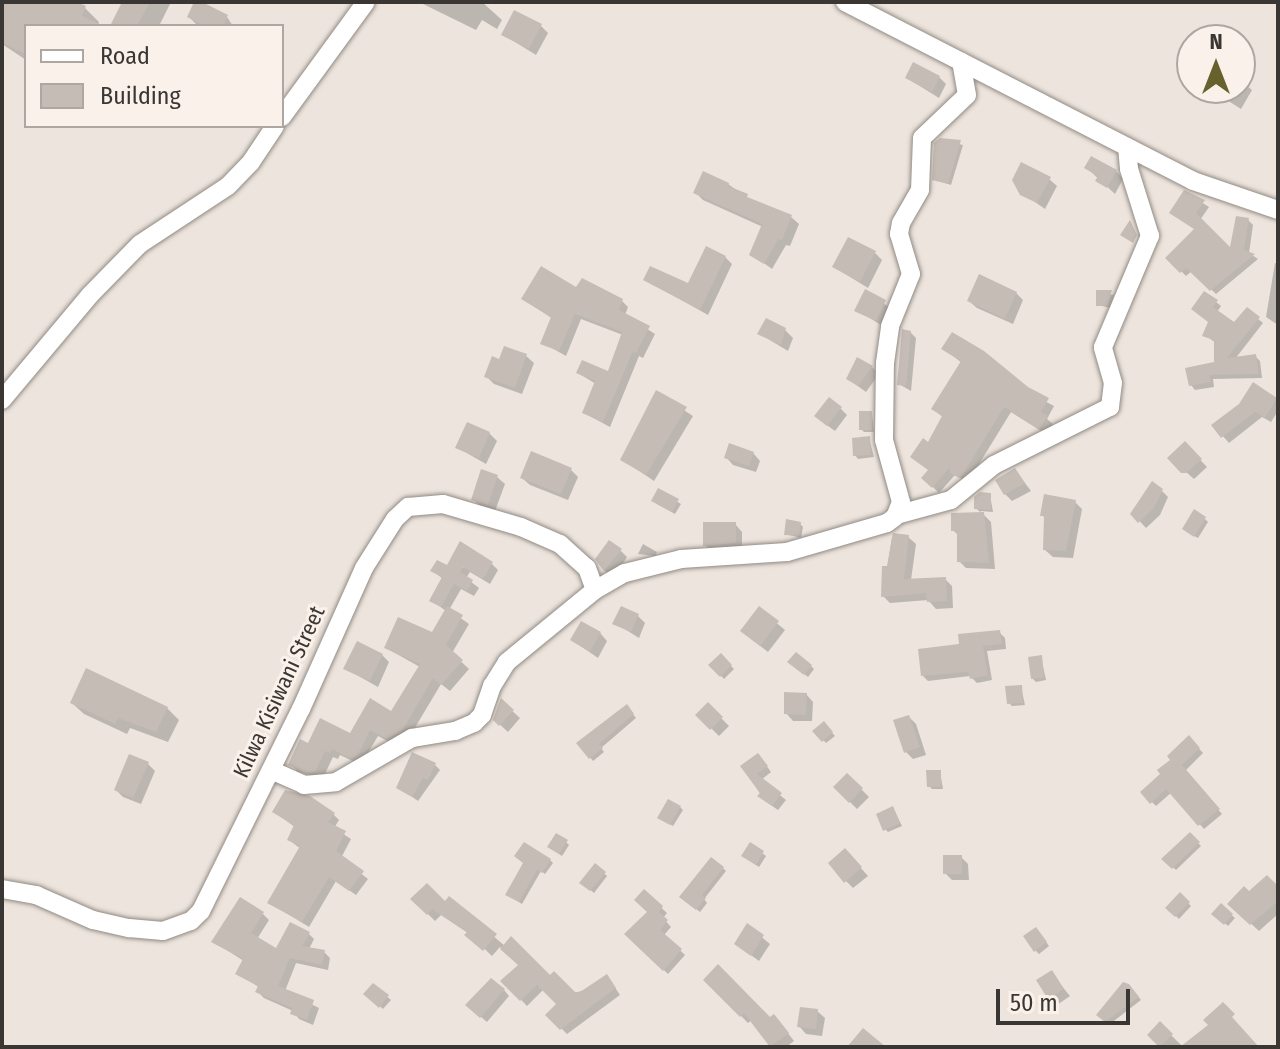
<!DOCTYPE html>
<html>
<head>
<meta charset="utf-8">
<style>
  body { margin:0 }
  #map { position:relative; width:1280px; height:1049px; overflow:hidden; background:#ece4dd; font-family:"Fira Sans Condensed",sans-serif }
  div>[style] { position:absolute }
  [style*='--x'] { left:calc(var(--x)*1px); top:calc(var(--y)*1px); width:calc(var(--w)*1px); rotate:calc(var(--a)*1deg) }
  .shadow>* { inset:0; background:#0003 }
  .building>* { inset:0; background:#c4bcb5 }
  .roads { filter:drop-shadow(0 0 2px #918a83) drop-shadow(0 0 2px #918a83) }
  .minor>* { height:18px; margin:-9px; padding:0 9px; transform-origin:9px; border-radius:9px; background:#fff }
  span { translate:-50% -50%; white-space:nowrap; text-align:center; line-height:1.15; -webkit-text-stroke:6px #faf1ea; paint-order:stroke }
  .street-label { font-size:22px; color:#3a3634 }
  .frame { position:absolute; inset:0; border:4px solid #3a3634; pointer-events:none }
  .legend { position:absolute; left:24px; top:24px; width:260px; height:104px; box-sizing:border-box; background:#faf1ea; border:2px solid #ada6a1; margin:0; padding:10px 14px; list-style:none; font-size:24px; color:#3a3634 }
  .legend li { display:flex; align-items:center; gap:16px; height:40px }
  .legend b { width:40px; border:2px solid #ada6a1 }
  .north { position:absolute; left:1176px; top:24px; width:80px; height:80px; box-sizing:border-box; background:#faf1ea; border:2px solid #ada6a1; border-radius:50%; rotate:0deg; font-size:22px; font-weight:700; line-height:32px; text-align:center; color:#3a3634 }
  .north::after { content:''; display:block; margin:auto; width:28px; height:36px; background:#67612d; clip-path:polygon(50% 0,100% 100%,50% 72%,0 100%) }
  .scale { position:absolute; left:996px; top:989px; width:134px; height:36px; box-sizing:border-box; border:4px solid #3a3634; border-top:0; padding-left:10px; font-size:24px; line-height:28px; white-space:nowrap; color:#3a3634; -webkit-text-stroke:6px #faf1ea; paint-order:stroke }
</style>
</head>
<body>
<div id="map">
  <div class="shadow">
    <i style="clip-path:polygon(2px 2px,71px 2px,85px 8px,99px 22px,98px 26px,26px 26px,26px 60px,2px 44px)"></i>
    <i style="clip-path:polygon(124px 2px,171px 2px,159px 26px,112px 26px)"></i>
    <i style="clip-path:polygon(197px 2px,227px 17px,233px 26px,196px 24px,189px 17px)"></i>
    <i style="clip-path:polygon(419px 2px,482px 2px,502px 20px,497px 29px,482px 20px,476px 30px)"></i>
    <i style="clip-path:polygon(541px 26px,548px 33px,536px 55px,504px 35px)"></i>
    <i style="clip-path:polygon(939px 77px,946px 84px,939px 98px,907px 78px)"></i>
    <i style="clip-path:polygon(1240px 80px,1252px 90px,1241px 109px,1211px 90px,1240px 88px)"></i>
    <i style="clip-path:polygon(940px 140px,963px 145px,951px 185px,934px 179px)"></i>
    <i style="clip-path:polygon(1087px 168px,1116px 171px,1123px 179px,1115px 194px)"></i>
    <i style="clip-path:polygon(1049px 179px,1057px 186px,1045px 209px,1022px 193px)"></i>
    <i style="clip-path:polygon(728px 184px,753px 202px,791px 217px,799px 224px,790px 246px,786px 245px,772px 269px,751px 254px,763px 227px,703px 200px,696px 193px)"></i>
    <i style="clip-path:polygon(1185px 192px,1209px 207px,1200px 220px,1232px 251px,1248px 220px,1253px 225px,1249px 253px,1258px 259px,1216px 294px,1192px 271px,1186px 276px,1168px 258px,1196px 230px)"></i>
    <i style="clip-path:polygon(875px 253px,882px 260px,868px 288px,834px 267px)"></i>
    <i style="clip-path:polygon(725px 257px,732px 264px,708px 315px,646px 280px,689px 285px)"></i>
    <i style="clip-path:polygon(1275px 263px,1278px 264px,1278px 325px,1266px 317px)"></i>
    <i style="clip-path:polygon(577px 290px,622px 301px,628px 307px,625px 315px,655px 334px,643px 358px,639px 356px,610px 427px,584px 413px,596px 384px,578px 373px,609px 374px,623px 335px,581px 319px,566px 356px,543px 343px,553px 319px,523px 299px)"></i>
    <i style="clip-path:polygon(866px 292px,892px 309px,884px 327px,857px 310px)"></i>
    <i style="clip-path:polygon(1098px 292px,1114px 295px,1110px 308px,1098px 305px)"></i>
    <i style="clip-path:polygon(1016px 293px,1023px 300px,1013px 324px,977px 308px,969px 301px)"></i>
    <i style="clip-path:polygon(1216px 302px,1221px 306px,1217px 312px,1235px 325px,1247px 310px,1263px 323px,1235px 359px,1255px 356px,1260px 361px,1262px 378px,1213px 379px,1214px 387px,1195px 390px,1191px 385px,1216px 364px,1216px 343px,1205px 335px,1210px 322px,1198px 313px)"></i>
    <i style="clip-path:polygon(785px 330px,793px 338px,788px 351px,760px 334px)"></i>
    <i style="clip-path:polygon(910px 332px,916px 338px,911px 391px,899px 384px)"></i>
    <i style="clip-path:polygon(944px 349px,1054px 406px,1047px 419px,1053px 424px,1046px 434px,1011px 412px,968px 482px,955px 475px,939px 493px,924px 478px,930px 471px,929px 446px,943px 417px,933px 409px,962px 363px)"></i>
    <i style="clip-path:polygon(526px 356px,534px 363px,522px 394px,494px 384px,486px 376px,500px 361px)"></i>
    <i style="clip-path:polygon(872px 367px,879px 374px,866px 392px,848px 379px)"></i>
    <i style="clip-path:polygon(657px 393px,693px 416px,654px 481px,623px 460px)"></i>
    <i style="clip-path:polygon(1276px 399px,1278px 411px,1271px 422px,1262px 417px,1229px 443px,1214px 426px)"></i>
    <i style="clip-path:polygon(840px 408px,847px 415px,835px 431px,824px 423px)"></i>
    <i style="clip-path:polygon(872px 413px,874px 432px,864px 432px,861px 429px)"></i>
    <i style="clip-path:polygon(489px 433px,497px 441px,486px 464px,458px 448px)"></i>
    <i style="clip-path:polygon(869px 438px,874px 457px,858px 459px,855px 455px)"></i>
    <i style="clip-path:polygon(1185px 444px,1207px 467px,1194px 479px,1170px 458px)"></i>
    <i style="clip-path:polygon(753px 453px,760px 461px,756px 472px,733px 465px,726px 457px)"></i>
    <i style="clip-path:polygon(570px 469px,578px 477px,568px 500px,530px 485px,522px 478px)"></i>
    <i style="clip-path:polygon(1015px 470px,1031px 491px,1012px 501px,1005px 494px)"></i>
    <i style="clip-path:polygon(497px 477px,505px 484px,495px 511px,480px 506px,473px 499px)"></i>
    <i style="clip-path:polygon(659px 491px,681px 504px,675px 514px,657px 504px)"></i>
    <i style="clip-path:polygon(1162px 491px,1168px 497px,1160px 515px,1146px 528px,1133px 514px)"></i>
    <i style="clip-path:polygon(990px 495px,993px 512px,980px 511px,991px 522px,995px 569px,966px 568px,959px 561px,959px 536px,953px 530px,982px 514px,976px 508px)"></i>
    <i style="clip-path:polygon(1075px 502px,1082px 509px,1073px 558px,1053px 557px,1045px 550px,1046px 519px,1042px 515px)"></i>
    <i style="clip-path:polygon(1205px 519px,1208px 522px,1198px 538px,1187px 532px)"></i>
    <i style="clip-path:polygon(735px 524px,742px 532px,742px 550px,712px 552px,705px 545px)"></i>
    <i style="clip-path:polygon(800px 524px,803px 527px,801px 538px,786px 534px)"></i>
    <i style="clip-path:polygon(892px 537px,908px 537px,916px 544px,911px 580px,945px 579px,952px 586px,953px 608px,936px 609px,928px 600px,890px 603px,883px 596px)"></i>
    <i style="clip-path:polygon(643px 544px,657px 552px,655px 556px,638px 554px)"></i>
    <i style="clip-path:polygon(620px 550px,627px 557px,615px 576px,609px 575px,601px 567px)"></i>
    <i style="clip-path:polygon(492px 564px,498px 570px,490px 584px,470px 572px,466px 578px,479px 588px,474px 596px,461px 589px,449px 610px,469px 624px,452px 653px,469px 669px,450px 691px,441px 684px,410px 736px,395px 745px,378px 736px,361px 765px,340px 755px,338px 759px,333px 757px,323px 778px,298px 772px,291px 764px,309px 745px,351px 736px,392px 713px,420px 667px,386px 648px,433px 635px,446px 611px,431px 600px,443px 579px,433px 571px)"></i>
    <i style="clip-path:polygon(760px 609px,785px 630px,768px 652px,750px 638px)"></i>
    <i style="clip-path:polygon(638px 616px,645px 623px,639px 638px,615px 623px)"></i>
    <i style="clip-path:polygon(600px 633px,607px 641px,598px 658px,572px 640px)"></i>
    <i style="clip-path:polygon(1000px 633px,1005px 638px,1006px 649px,987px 651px,992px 680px,977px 683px,970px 676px,928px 681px,923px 676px,961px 646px)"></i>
    <i style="clip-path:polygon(382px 655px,389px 662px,378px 687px,346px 669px)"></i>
    <i style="clip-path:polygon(721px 656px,734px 669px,724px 679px,711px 665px)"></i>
    <i style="clip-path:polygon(1041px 657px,1046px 680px,1036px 682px,1033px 679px)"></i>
    <i style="clip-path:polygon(793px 665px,811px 666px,814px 669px,808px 677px)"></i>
    <i style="clip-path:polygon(1021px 687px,1025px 705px,1012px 706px,1009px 703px)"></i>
    <i style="clip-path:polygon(806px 694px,813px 702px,812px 721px,793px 721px,786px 713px)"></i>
    <i style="clip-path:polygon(502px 702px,520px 718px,508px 732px,495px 720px)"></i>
    <i style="clip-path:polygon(72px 703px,167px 708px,179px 720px,168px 742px,130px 728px,127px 734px,84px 714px)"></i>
    <i style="clip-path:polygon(708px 705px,729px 726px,719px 736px,698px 715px)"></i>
    <i style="clip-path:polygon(627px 707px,636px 718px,601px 748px,604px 752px,593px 761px,579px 744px)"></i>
    <i style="clip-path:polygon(909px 717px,916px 724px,926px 755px,913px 759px,906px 752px)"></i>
    <i style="clip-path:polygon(824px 724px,835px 736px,826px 743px,815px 731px)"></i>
    <i style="clip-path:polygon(1189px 738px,1203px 753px,1185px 771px,1222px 814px,1204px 829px,1172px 792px,1156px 806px,1142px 792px,1163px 775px)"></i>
    <i style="clip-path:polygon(763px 761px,771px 772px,761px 780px,786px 800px,778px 810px,765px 801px,743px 767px)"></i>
    <i style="clip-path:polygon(148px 764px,155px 771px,141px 804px,123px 797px,116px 790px)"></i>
    <i style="clip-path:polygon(435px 765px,440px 770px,418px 801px,398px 787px)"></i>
    <i style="clip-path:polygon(940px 772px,943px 789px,932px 789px,929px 786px)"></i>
    <i style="clip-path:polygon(847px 775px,869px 797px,857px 809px,835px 787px)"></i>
    <i style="clip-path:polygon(680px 807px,683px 810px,673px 826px,663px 820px)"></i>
    <i style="clip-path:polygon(274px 812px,333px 814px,339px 820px,334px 828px,351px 839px,341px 858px,368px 879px,356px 895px,336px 881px,309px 927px,270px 903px,301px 849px,289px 840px,295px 827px)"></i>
    <i style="clip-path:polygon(895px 812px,902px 826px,888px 832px,885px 829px)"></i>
    <i style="clip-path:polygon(1190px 835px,1201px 846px,1176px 870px,1164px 859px)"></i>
    <i style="clip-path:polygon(566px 842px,569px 845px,562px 856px,553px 850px)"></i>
    <i style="clip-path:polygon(751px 845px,766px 856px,759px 867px,747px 859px)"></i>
    <i style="clip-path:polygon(961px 857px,968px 864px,969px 880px,952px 880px,945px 873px)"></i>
    <i style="clip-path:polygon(852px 858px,868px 876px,853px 888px,846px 881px)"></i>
    <i style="clip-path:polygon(550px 860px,553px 863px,545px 874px,541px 871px,522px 904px,511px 897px,525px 863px)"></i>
    <i style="clip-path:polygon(595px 866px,607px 876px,594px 893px,582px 883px)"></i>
    <i style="clip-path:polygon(723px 868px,726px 871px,704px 899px,707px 903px,700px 912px,684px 899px)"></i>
    <i style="clip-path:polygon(1278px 889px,1278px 914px,1259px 931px,1230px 904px,1249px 894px)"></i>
    <i style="clip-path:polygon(644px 892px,667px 913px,663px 918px,671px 927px,664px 935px,685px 955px,668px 974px,627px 934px,650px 912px)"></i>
    <i style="clip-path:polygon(1180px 895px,1191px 906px,1179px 919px,1168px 908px)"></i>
    <i style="clip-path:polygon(413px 899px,446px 904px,449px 899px,505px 946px,574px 993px,612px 983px,620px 995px,567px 1034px,548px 1015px,559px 1004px,544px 989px,527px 1006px,503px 981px,520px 965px,500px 947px,492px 956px,468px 933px,441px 915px,435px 921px)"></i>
    <i style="clip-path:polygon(1221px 906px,1235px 918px,1228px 926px,1214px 914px)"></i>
    <i style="clip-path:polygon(263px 914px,269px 920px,257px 939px,277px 951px,308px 933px,314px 939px,309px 949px,324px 952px,330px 958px,328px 970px,296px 963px,285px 991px,319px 1008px,313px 1025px,299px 1019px,293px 1011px,264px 998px,258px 992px,260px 988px,238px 973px,244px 961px,214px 942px)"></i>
    <i style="clip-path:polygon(748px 926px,770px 944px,759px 961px,736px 944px)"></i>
    <i style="clip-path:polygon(1039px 932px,1049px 946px,1039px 954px,1036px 951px)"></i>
    <i style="clip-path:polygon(718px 966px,770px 1020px,781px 1024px,794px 1041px,786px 1047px,772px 1047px,752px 1020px,748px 1023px,706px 980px)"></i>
    <i style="clip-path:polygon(1051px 973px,1070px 996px,1057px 1005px,1049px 998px)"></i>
    <i style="clip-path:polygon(373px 985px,391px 1000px,383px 1009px,366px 994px)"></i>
    <i style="clip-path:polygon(1132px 989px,1141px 1000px,1110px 1024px,1099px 1015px)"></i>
    <i style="clip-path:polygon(504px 990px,509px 996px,487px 1022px,474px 1011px)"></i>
    <i style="clip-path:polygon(817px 1011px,825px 1018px,822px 1036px,806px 1034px,799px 1026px)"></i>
    <i style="clip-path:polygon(1160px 1024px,1183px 1047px,1162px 1047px,1149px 1035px)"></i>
  </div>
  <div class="building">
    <i style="clip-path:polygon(2px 2px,77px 2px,86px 6px,82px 16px,103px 26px,26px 26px,26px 54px,2px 43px)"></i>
    <i style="clip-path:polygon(122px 2px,150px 2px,137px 26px,110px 26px)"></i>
    <i style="clip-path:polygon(194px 2px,202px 2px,228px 15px,223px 26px,205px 26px,187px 17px)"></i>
    <i style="clip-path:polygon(514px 10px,542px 24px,529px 49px,501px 35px)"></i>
    <i style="clip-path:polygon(913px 62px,940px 76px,932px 92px,905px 78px)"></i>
    <i style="clip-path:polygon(940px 138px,961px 140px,948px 184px,932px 180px,934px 143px)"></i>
    <i style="clip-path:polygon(1091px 156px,1117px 170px,1107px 188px,1095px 181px,1098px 176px,1084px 168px)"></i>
    <i style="clip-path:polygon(1021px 162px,1051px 177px,1037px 203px,1020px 195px,1012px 180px)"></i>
    <i style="clip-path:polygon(703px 171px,729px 183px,728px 186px,748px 194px,747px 197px,792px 215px,782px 240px,778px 239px,764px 264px,749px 255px,762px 224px,693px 193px)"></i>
    <i style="clip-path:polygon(1184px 190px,1205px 200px,1196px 213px,1230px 247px,1236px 216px,1249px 218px,1244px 250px,1255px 254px,1210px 291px,1186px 268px,1180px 273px,1165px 258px,1194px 229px,1169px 213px)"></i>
    <i style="clip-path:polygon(1130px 220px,1137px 235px,1133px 243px,1120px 235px)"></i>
    <i style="clip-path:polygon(848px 237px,876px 251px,860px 282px,832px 267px)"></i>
    <i style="clip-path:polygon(706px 246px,726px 256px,700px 310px,643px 280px,650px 266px,688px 283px)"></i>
    <i style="clip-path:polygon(541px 266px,576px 287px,582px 278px,623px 299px,619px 310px,650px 326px,636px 353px,633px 351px,603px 422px,582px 413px,595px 381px,576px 373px,582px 360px,608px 371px,622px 332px,575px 314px,559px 351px,540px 344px,551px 317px,521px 299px)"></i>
    <i style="clip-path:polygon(979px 274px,1017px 292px,1005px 319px,967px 301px)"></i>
    <i style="clip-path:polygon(865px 289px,886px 300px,876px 321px,854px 311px)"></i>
    <i style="clip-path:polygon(1096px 290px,1112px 290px,1107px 306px,1096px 306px)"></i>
    <i style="clip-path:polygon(1204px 291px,1218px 300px,1213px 307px,1234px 322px,1247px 307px,1260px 317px,1227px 358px,1256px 354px,1259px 374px,1209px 375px,1211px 382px,1189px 386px,1185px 368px,1214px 362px,1214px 340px,1202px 336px,1208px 322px,1191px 309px)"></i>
    <i style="clip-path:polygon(766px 318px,786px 328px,781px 345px,757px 334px)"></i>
    <i style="clip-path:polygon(902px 329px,911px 331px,906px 386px,897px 385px)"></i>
    <i style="clip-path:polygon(952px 332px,984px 351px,1028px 387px,1049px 398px,1041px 412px,1048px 416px,1039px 429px,1004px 407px,962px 476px,959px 478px,950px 473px,950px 467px,932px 488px,921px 478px,928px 470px,910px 457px,923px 438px,928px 442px,942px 416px,931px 409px,961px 361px,941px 349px)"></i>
    <i style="clip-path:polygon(504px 346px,527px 354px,515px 388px,484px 377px,492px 356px,499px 359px)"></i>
    <i style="clip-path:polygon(857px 357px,873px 366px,858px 386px,846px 379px)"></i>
    <i style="clip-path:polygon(1253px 382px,1277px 398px,1265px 418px,1255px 412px,1221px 438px,1211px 425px,1239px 404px)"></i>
    <i style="clip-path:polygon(656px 390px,687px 407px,646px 475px,620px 460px)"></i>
    <i style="clip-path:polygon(829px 397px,842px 407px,827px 426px,814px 416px)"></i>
    <i style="clip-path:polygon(859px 411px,872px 411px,872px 430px,859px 430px)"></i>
    <i style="clip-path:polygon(467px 422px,490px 432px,479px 458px,455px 448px)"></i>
    <i style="clip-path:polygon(870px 436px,871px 455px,853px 456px,852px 438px)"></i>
    <i style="clip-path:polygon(1185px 441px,1202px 459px,1186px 473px,1181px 473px,1167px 458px)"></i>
    <i style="clip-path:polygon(729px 443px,754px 452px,749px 466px,724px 458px)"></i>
    <i style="clip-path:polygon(531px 451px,572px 468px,561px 494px,520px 478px)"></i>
    <i style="clip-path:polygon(1015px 468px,1025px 483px,1004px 495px,995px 480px)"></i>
    <i style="clip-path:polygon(481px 469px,498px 475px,488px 505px,471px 500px)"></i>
    <i style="clip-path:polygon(1152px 481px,1163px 489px,1154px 508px,1138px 523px,1130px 514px)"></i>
    <i style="clip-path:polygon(658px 488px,679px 499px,672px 512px,651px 501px)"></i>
    <i style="clip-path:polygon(980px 492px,991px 493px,991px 510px,974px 509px,974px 497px)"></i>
    <i style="clip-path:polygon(1044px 494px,1076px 500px,1066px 551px,1043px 550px,1044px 516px,1040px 516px)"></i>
    <i style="clip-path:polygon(1194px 509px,1206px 517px,1194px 537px,1182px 529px)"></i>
    <i style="clip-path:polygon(984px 512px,989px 563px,957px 562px,957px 531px,951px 531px,951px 513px)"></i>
    <i style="clip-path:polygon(786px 519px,801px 522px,799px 536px,784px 535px)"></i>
    <i style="clip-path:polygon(703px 522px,736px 522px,736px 543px,703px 546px)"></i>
    <i style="clip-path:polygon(893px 533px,909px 535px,904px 579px,946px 577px,947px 601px,927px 602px,926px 593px,881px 597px,882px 566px,887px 566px)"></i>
    <i style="clip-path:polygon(609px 540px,622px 549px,604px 571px,595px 559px)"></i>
    <i style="clip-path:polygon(460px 541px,493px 562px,483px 579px,463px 567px,460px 572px,473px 580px,467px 591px,454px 584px,441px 607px,429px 601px,442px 577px,430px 571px,437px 560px,447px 565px)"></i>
    <i style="clip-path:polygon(447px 606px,463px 615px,446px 645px,463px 660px,441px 685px,433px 678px,403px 729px,387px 739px,370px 730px,358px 755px,352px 759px,332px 749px,330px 753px,325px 751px,315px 772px,306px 773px,288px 765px,300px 739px,308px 743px,320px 718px,350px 733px,370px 698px,391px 711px,420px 664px,384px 648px,398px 617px,432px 632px)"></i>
    <i style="clip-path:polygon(621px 606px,639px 614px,631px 632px,612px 624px)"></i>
    <i style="clip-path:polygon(759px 606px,779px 621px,760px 646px,740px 631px)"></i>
    <i style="clip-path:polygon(581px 621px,601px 632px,590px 652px,570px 640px)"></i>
    <i style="clip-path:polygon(1000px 630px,1002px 644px,983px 646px,988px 675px,970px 679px,968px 672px,921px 676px,918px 649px,959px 644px,958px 634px)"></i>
    <i style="clip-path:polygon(357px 641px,383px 654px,370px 681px,343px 669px)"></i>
    <i style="clip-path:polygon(796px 652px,812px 665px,804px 675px,787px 662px)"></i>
    <i style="clip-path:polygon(721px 653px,732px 665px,720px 677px,708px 665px)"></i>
    <i style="clip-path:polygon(1042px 655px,1044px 678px,1031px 679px,1028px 657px)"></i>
    <i style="clip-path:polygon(86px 668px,168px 707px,156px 732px,118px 718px,115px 724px,70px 703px)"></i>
    <i style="clip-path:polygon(1022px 685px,1023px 703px,1007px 704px,1005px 686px)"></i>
    <i style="clip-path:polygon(784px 692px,807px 693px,806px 715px,784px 714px)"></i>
    <i style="clip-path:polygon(501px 698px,514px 710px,499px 726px,493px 720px)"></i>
    <i style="clip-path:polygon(708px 702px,723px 717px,710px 730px,695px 715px)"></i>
    <i style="clip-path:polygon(627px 704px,634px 714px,599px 744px,603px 748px,589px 759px,576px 743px)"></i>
    <i style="clip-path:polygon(909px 715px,920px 747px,904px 753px,893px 720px)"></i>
    <i style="clip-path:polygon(824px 721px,833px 732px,822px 742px,812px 731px)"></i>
    <i style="clip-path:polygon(1189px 735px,1200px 748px,1182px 765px,1220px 809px,1198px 826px,1166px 789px,1150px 804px,1140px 792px,1160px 774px,1157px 770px,1170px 760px,1167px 756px)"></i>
    <i style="clip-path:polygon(412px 752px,436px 763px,428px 780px,423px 778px,412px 797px,396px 788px)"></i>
    <i style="clip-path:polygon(758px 753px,768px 766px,757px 774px,782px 793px,772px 806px,757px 796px,760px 793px,740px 766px)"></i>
    <i style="clip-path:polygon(129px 754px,149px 762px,133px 798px,114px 790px)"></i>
    <i style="clip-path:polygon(926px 770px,941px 770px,941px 787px,927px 787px)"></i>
    <i style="clip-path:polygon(847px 773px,863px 788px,849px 803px,833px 787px)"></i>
    <i style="clip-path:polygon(285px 790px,310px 796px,335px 813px,328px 822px,346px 831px,336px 851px,364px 871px,349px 891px,329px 877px,302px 922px,267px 903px,300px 846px,287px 840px,294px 825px,272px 812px)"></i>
    <i style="clip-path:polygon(668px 799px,681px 806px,670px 825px,657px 818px)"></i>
    <i style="clip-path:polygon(893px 806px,900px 823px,883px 831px,876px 814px)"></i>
    <i style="clip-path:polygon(1190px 832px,1200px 842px,1172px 869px,1161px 859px)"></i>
    <i style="clip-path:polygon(556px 833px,568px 840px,559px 854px,547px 847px)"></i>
    <i style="clip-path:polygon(524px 842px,551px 859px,542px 873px,537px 870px,519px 902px,505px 895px,523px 863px,514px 856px)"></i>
    <i style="clip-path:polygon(750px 842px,764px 851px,756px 865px,741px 856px)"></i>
    <i style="clip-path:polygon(845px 848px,862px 867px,844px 883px,828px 863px)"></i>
    <i style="clip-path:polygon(943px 855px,962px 855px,962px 874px,943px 874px)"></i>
    <i style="clip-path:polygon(711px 857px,724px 867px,702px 895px,706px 898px,696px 910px,679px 897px)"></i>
    <i style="clip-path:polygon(595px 863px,606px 872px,590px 891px,579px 883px)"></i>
    <i style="clip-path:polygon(1267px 875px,1278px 886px,1278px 901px,1250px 925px,1227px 904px,1244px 886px,1249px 891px)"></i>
    <i style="clip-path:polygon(427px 883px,445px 901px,449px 896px,497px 934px,483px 951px,464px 935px,467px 932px,432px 909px,427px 915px,410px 899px)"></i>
    <i style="clip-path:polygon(644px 889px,663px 906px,659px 912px,668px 920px,660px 930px,682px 949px,663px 971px,624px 934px,647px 912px,634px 900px)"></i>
    <i style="clip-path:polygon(1180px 892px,1190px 902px,1175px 917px,1165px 908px)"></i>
    <i style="clip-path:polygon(240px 897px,264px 912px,251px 933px,276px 948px,290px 922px,310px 932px,302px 946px,325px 950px,322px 965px,290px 958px,278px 986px,314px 1000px,307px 1020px,290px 1014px,292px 1008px,255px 992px,258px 986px,235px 974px,243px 959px,211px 942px)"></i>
    <i style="clip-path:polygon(1221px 903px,1233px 914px,1224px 925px,1211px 914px)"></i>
    <i style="clip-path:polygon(747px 923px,764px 935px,751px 956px,734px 944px)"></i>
    <i style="clip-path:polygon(1036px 927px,1047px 942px,1034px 952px,1023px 936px)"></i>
    <i style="clip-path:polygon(511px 936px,550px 975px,554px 971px,575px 992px,580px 992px,607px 974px,616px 988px,560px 1030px,545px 1015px,556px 1004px,537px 985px,520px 1001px,500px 981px,518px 965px,500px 949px)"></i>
    <i style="clip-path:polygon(718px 964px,770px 1017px,774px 1014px,789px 1033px,770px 1047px,744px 1013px,740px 1017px,703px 980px)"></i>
    <i style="clip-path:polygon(1052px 970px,1064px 989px,1048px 999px,1036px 980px)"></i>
    <i style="clip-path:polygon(491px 978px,505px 989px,480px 1018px,465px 1005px)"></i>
    <i style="clip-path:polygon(1123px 982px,1129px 984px,1139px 997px,1105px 1022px,1096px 1015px)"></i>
    <i style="clip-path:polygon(373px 983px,389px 995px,379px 1008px,363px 994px)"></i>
    <i style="clip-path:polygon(1223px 1002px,1235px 1014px,1232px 1017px,1259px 1047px,1180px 1047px,1208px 1025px,1203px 1020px)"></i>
    <i style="clip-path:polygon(800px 1007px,818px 1009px,816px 1029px,797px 1027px)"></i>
    <i style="clip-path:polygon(1160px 1021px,1173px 1034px,1159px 1047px,1147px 1035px)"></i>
    <i style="clip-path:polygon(863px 1028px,886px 1047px,847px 1047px)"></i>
  </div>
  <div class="roads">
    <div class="minor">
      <i style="--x:845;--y:2;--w:391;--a:27.2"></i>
      <i style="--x:1193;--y:181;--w:90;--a:18.8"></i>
      <i style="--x:282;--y:117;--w:142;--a:-53.9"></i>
      <i style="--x:2;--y:400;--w:137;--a:-50"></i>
      <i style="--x:90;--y:295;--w:71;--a:-45.6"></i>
      <i style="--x:140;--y:244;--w:105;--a:-33.4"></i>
      <i style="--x:228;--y:186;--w:33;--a:-46"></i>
      <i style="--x:251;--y:162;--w:43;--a:-56.3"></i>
      <i style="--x:896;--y:515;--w:57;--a:-15.3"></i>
      <i style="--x:951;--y:500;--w:55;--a:-39.1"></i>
      <i style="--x:994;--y:465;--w:130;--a:-26.6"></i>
      <i style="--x:1110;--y:407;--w:24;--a:-83"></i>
      <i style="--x:1113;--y:383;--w:37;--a:-106"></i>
      <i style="--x:1103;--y:347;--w:121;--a:-67.1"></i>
      <i style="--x:1150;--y:236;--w:70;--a:-107.4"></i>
      <i style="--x:1129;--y:169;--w:22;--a:-95"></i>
      <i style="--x:271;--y:770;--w:36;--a:24"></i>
      <i style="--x:304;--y:785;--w:32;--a:-5"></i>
      <i style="--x:336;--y:782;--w:88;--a:-30.1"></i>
      <i style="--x:412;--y:738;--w:44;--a:-9.2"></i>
      <i style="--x:455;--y:731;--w:21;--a:-23"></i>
      <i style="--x:474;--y:723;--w:11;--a:-45"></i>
      <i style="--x:482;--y:715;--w:31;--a:-71"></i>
      <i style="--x:492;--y:686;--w:28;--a:-58"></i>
      <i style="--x:507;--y:662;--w:114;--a:-39.3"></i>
      <i style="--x:595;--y:590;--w:34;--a:-30"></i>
      <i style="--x:625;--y:573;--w:58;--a:-14"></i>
      <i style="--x:681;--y:559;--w:106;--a:-3.8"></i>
      <i style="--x:787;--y:552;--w:104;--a:-16.2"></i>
      <i style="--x:887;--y:523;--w:10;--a:-37"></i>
      <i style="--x:895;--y:517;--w:16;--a:-68"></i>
      <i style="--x:901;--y:502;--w:64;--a:-105.3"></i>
      <i style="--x:884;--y:440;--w:77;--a:-89.3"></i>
      <i style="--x:885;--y:363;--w:37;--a:-82"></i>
      <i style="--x:890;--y:326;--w:56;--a:-68"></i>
      <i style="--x:911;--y:274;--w:42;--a:-106.7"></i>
      <i style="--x:899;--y:234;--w:11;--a:-80"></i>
      <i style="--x:901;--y:223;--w:38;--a:-60"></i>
      <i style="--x:920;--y:190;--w:52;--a:-87.8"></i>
      <i style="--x:922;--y:138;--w:62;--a:-43.7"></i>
      <i style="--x:967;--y:95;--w:34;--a:-100"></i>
      <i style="--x:2;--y:889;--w:35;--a:10"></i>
      <i style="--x:36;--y:895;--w:62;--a:23.7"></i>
      <i style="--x:93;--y:920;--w:37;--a:13"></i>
      <i style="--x:129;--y:928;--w:34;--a:5"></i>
      <i style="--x:163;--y:931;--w:30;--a:-20"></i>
      <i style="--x:191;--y:921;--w:14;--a:-45"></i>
      <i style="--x:201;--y:911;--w:225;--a:-63.7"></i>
      <i style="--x:301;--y:709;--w:154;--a:-65.9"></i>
      <i style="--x:364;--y:568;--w:58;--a:-57.7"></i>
      <i style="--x:395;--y:519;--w:18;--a:-43"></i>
      <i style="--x:408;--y:507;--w:35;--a:-5"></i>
      <i style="--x:443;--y:504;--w:81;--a:16.4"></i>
      <i style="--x:521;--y:527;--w:43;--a:23.6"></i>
      <i style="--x:560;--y:544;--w:36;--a:42"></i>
      <i style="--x:587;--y:568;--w:23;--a:70"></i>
    </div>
  </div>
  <div class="street-label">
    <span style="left:279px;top:692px;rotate:-65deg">Kilwa Kisiwani Street</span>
  </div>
  <div class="frame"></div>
  <ul class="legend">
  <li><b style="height:10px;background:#fff"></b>Road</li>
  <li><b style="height:22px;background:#c4bcb5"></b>Building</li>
  </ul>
  <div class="north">N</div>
  <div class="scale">50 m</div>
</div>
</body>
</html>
